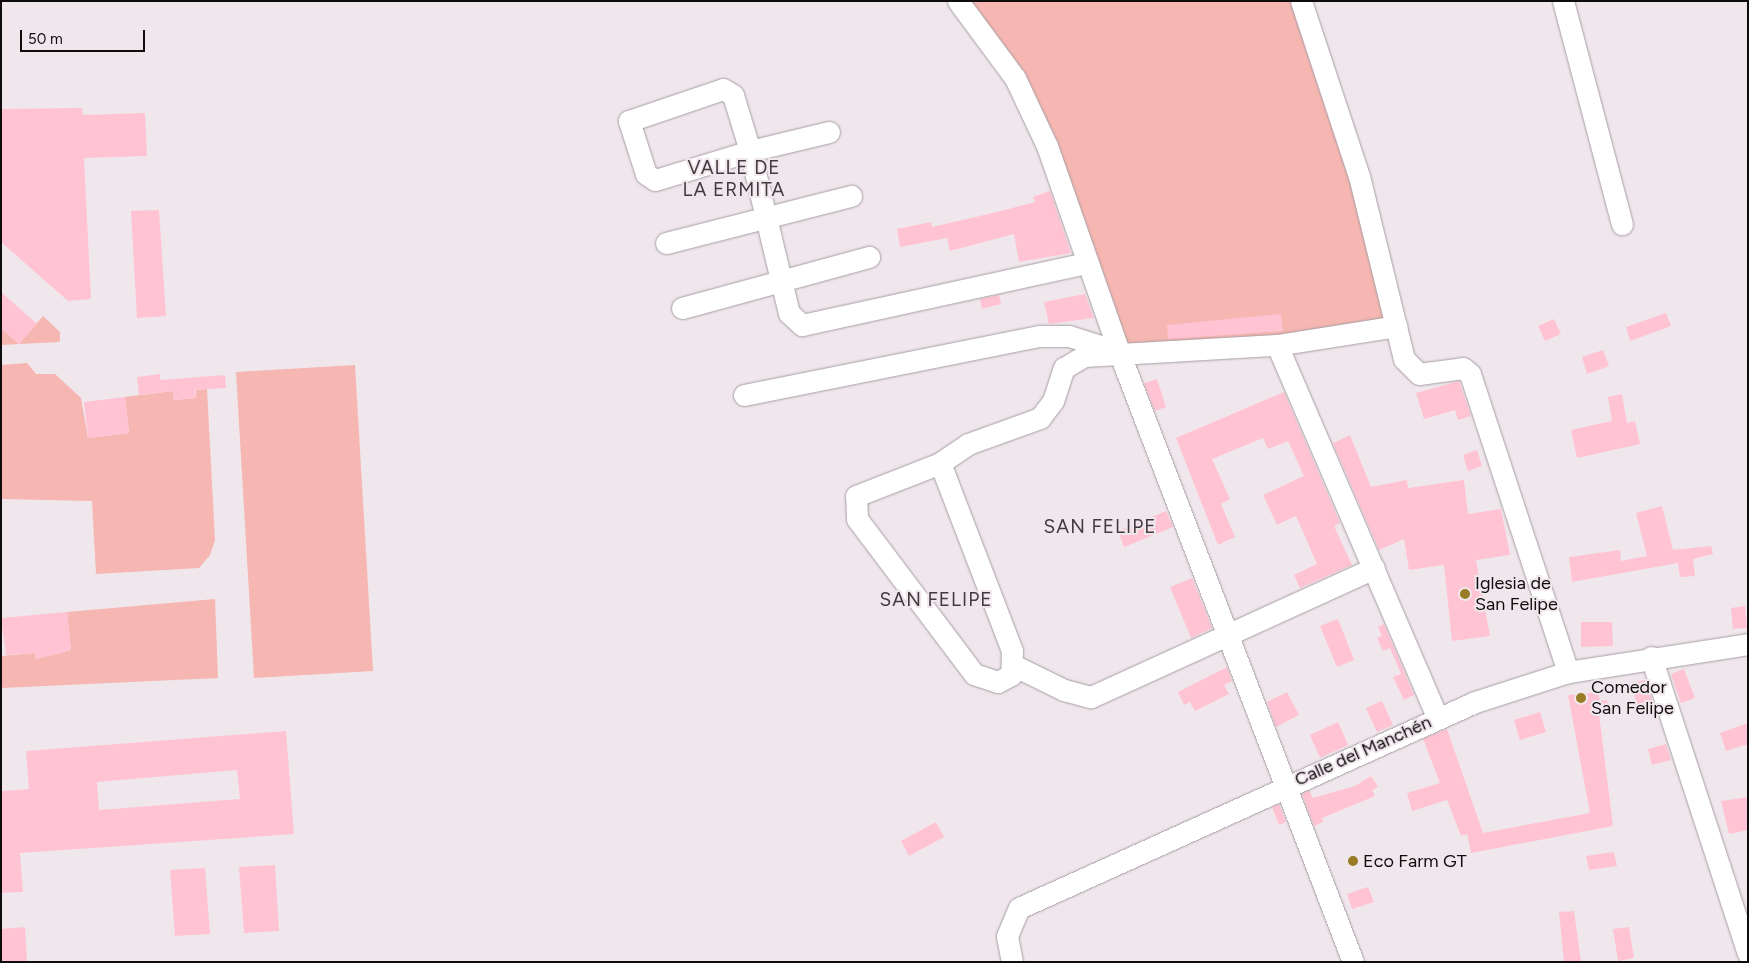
<!DOCTYPE html>
<html>
<head>
<meta charset="utf-8">
<style>
  body { margin:0 }
  #map { position:relative; width:1749px; height:963px; overflow:hidden; background:#f0e7ed; font-family:Figtree,sans-serif }
  div>[style] { position:absolute }
  [style*='--x'] { left:calc(var(--x)*1px); top:calc(var(--y)*1px); width:calc(var(--w)*1px); rotate:calc(var(--a)*1deg) }
  .green>* { inset:0; background:#f6b6b1 }
  .building>* { inset:0; background:#ffc3d3 }
  .roads { filter:drop-shadow(0 0 1px #a69ea4) drop-shadow(0 0 1px #a69ea4) }
  .minor>* { height:21px; margin:-10.5px; padding:0 10.5px; transform-origin:10.5px; border-radius:10.5px; background:#fff }
  .dots>* { width:14px; height:14px; translate:-50% -50%; box-sizing:border-box; border:2px solid #f0e7ed; border-radius:50% }
  span { translate:-50% -50%; white-space:nowrap; text-align:center; line-height:1.15; -webkit-text-stroke:4px #f0e7ed; paint-order:stroke }
  .poi-label { font-size:18px; color:#0f0c0e }
  .left { translate:0 -50%; text-align:left }
  .street-label { font-size:18px; color:#0f0c0e }
  .neighbourhood-label { font-size:19px; color:#413b3f; letter-spacing:1px }
  .frame { position:absolute; inset:0; border:2px solid #0f0c0e; pointer-events:none }
  .scale { position:absolute; left:20px; top:30px; width:125px; height:22px; box-sizing:border-box; border:2px solid #0f0c0e; border-top:0; padding-left:6px; font-size:15px; line-height:18px; white-space:nowrap; color:#0f0c0e; -webkit-text-stroke:4px #f0e7ed; paint-order:stroke }
</style>
</head>
<body>
<div id="map">
  <div class="green">
    <i style="clip-path:polygon(960px 1px,1296px 1px,1393px 319px,1382px 325px,1120px 351px,1057px 165px)"></i>
    <i style="clip-path:polygon(43px 316px,60px 332px,60px 341px,58px 342px,19px 344px,1px 345px,1px 328px,19px 344px)"></i>
    <i style="clip-path:polygon(27px 363px,36px 374px,55px 374px,81px 398px,88px 438px,129px 433px,125px 397px,173px 391px,174px 400px,196px 398px,196px 390px,207px 389px,215px 540px,210px 555px,199px 568px,96px 574px,92px 501px,1px 499px,1px 365px)"></i>
    <i style="clip-path:polygon(355px 365px,373px 671px,254px 678px,236px 372px)"></i>
    <i style="clip-path:polygon(215px 599px,218px 678px,1px 688px,1px 656px,35px 653px,36px 659px,71px 650px,67px 612px)"></i>
  </div>
  <div class="building">
    <i style="clip-path:polygon(82px 108px,83px 115px,145px 113px,147px 156px,84px 158px,91px 299px,68px 301px,1px 242px,1px 109px)"></i>
    <i style="clip-path:polygon(1050px 191px,1071px 253px,1019px 262px,1014px 234px,950px 251px,947px 238px,900px 247px,897px 229px,931px 222px,932px 227px,993px 213px,1035px 202px,1033px 197px)"></i>
    <i style="clip-path:polygon(159px 210px,166px 316px,137px 318px,131px 211px)"></i>
    <i style="clip-path:polygon(1px 292px,37px 324px,19px 344px,1px 328px)"></i>
    <i style="clip-path:polygon(1085px 294px,1094px 318px,1049px 324px,1044px 302px)"></i>
    <i style="clip-path:polygon(999px 295px,1001px 304px,982px 309px,980px 299px)"></i>
    <i style="clip-path:polygon(1666px 313px,1671px 326px,1630px 341px,1626px 327px)"></i>
    <i style="clip-path:polygon(1281px 314px,1283px 331px,1168px 339px,1167px 325px)"></i>
    <i style="clip-path:polygon(1554px 319px,1561px 334px,1545px 341px,1538px 326px)"></i>
    <i style="clip-path:polygon(1603px 350px,1609px 366px,1587px 374px,1582px 357px)"></i>
    <i style="clip-path:polygon(160px 374px,160px 380px,225px 375px,226px 388px,195px 390px,196px 398px,174px 400px,173px 391px,139px 395px,137px 377px)"></i>
    <i style="clip-path:polygon(1157px 379px,1166px 407px,1155px 411px,1144px 383px)"></i>
    <i style="clip-path:polygon(1459px 381px,1471px 416px,1458px 420px,1455px 410px,1424px 419px,1416px 393px)"></i>
    <i style="clip-path:polygon(1284px 392px,1340px 523px,1334px 526px,1352px 565px,1300px 588px,1294px 575px,1317px 564px,1296px 516px,1277px 525px,1263px 495px,1304px 476px,1288px 441px,1268px 449px,1263px 438px,1212px 459px,1230px 499px,1221px 504px,1235px 537px,1218px 545px,1176px 438px)"></i>
    <i style="clip-path:polygon(1622px 394px,1627px 423px,1635px 421px,1640px 444px,1577px 458px,1571px 430px,1612px 421px,1608px 397px)"></i>
    <i style="clip-path:polygon(125px 397px,129px 433px,88px 438px,84px 402px)"></i>
    <i style="clip-path:polygon(1350px 435px,1371px 487px,1407px 480px,1408px 488px,1464px 480px,1468px 514px,1501px 509px,1510px 555px,1476px 560px,1490px 636px,1452px 641px,1444px 565px,1409px 570px,1404px 539px,1379px 550px,1333px 443px)"></i>
    <i style="clip-path:polygon(1477px 450px,1482px 466px,1468px 471px,1463px 455px)"></i>
    <i style="clip-path:polygon(1662px 506px,1673px 550px,1711px 546px,1713px 554px,1693px 559px,1695px 576px,1680px 577px,1678px 563px,1572px 582px,1569px 557px,1620px 550px,1621px 561px,1647px 556px,1636px 513px)"></i>
    <i style="clip-path:polygon(1166px 511px,1173px 527px,1124px 547px,1118px 531px)"></i>
    <i style="clip-path:polygon(1192px 578px,1212px 628px,1191px 638px,1170px 587px)"></i>
    <i style="clip-path:polygon(1745px 606px,1747px 628px,1733px 629px,1731px 608px)"></i>
    <i style="clip-path:polygon(67px 612px,71px 650px,36px 659px,35px 653px,6px 655px,1px 618px)"></i>
    <i style="clip-path:polygon(1338px 619px,1354px 660px,1337px 667px,1320px 626px)"></i>
    <i style="clip-path:polygon(1581px 622px,1612px 622px,1613px 646px,1581px 647px)"></i>
    <i style="clip-path:polygon(1384px 624px,1414px 695px,1404px 700px,1393px 677px,1401px 674px,1390px 648px,1383px 651px,1377px 638px,1382px 636px,1378px 627px)"></i>
    <i style="clip-path:polygon(1227px 667px,1232px 681px,1224px 685px,1229px 694px,1195px 711px,1190px 702px,1184px 705px,1178px 692px)"></i>
    <i style="clip-path:polygon(1684px 669px,1695px 698px,1681px 703px,1671px 674px)"></i>
    <i style="clip-path:polygon(1646px 680px,1652px 701px,1636px 704px,1632px 683px)"></i>
    <i style="clip-path:polygon(1287px 692px,1299px 715px,1276px 727px,1267px 702px)"></i>
    <i style="clip-path:polygon(1598px 692px,1600px 701px,1607px 700px,1610px 712px,1599px 714px,1613px 826px,1471px 853px,1467px 834px,1461px 836px,1447px 800px,1412px 811px,1407px 793px,1440px 783px,1423px 739px,1447px 729px,1483px 833px,1590px 813px,1568px 695px)"></i>
    <i style="clip-path:polygon(1382px 701px,1393px 725px,1377px 732px,1366px 708px)"></i>
    <i style="clip-path:polygon(1540px 712px,1546px 732px,1520px 740px,1514px 720px)"></i>
    <i style="clip-path:polygon(1338px 722px,1348px 745px,1320px 758px,1310px 735px)"></i>
    <i style="clip-path:polygon(1748px 723px,1748px 744px,1726px 751px,1720px 733px)"></i>
    <i style="clip-path:polygon(evenodd,286px 731px,294px 834px,20px 853px,23px 892px,1px 893px,1px 791px,29px 789px,26px 751px,286px 731px,237px 770px,240px 799px,99px 810px,97px 782px,237px 770px)"></i>
    <i style="clip-path:polygon(1666px 744px,1671px 760px,1652px 765px,1648px 749px)"></i>
    <i style="clip-path:polygon(1371px 776px,1378px 787px,1372px 790px,1375px 796px,1322px 818px,1323px 822px,1314px 826px,1302px 794px,1309px 790px,1313px 798px,1355px 786px)"></i>
    <i style="clip-path:polygon(1748px 797px,1748px 830px,1729px 834px,1721px 801px)"></i>
    <i style="clip-path:polygon(1279px 804px,1286px 822px,1279px 825px,1272px 807px)"></i>
    <i style="clip-path:polygon(936px 822px,944px 837px,909px 856px,901px 841px)"></i>
    <i style="clip-path:polygon(1614px 852px,1617px 866px,1589px 870px,1586px 856px)"></i>
    <i style="clip-path:polygon(275px 865px,279px 931px,244px 933px,239px 867px)"></i>
    <i style="clip-path:polygon(205px 868px,210px 934px,175px 936px,170px 870px)"></i>
    <i style="clip-path:polygon(1368px 887px,1374px 902px,1352px 909px,1347px 894px)"></i>
    <i style="clip-path:polygon(1574px 911px,1581px 962px,1564px 962px,1559px 912px)"></i>
    <i style="clip-path:polygon(25px 927px,27px 962px,1px 962px,1px 929px)"></i>
    <i style="clip-path:polygon(1629px 927px,1634px 958px,1618px 961px,1613px 929px)"></i>
  </div>
  <div class="roads">
    <div class="minor">
      <i style="--x:958;--y:1;--w:96;--a:53.5"></i>
      <i style="--x:1015;--y:78;--w:75;--a:64.8"></i>
      <i style="--x:1047;--y:146;--w:218;--a:70.7"></i>
      <i style="--x:1119;--y:352;--w:653;--a:69.01"></i>
      <i style="--x:1301;--y:1;--w:184;--a:71.7"></i>
      <i style="--x:1359;--y:176;--w:188;--a:76.2"></i>
      <i style="--x:1404;--y:359;--w:21;--a:45"></i>
      <i style="--x:1419;--y:374;--w:44;--a:-7.8"></i>
      <i style="--x:1463;--y:368;--w:9;--a:41"></i>
      <i style="--x:1470;--y:374;--w:314;--a:71.8"></i>
      <i style="--x:1563;--y:1;--w:231;--a:75.2"></i>
      <i style="--x:829;--y:132;--w:81;--a:166.5"></i>
      <i style="--x:750;--y:151;--w:99;--a:163"></i>
      <i style="--x:655;--y:180;--w:11;--a:-146"></i>
      <i style="--x:646;--y:174;--w:56;--a:-107.8"></i>
      <i style="--x:629;--y:121;--w:99;--a:-18.8"></i>
      <i style="--x:723;--y:89;--w:12;--a:31"></i>
      <i style="--x:733;--y:95;--w:59;--a:73.1"></i>
      <i style="--x:750;--y:151;--w:167;--a:76.5"></i>
      <i style="--x:789;--y:313;--w:18;--a:43"></i>
      <i style="--x:802;--y:325;--w:291;--a:-12.3"></i>
      <i style="--x:666;--y:243;--w:191;--a:-14.3"></i>
      <i style="--x:682;--y:308;--w:194;--a:-15.3"></i>
      <i style="--x:1277;--y:345;--w:406;--a:66.7"></i>
      <i style="--x:744;--y:395;--w:302;--a:-11.3"></i>
      <i style="--x:1040;--y:336;--w:29;--a:0"></i>
      <i style="--x:1069;--y:336;--w:49;--a:17.7"></i>
      <i style="--x:940;--y:463;--w:201;--a:69"></i>
      <i style="--x:1012;--y:651;--w:24;--a:92"></i>
      <i style="--x:1011;--y:675;--w:15;--a:152"></i>
      <i style="--x:998;--y:682;--w:25;--a:-162"></i>
      <i style="--x:974;--y:674;--w:194;--a:-127"></i>
      <i style="--x:857;--y:519;--w:23;--a:-92"></i>
      <i style="--x:856;--y:496;--w:90;--a:-21.4"></i>
      <i style="--x:940;--y:463;--w:34;--a:-34"></i>
      <i style="--x:968;--y:444;--w:77;--a:-19.9"></i>
      <i style="--x:1040;--y:418;--w:21;--a:-53"></i>
      <i style="--x:1053;--y:401;--w:35;--a:-72"></i>
      <i style="--x:1064;--y:368;--w:23;--a:-31"></i>
      <i style="--x:1084;--y:356;--w:193;--a:-3.3"></i>
      <i style="--x:1277;--y:345;--w:121;--a:-9"></i>
      <i style="--x:1651;--y:657;--w:312;--a:71.9"></i>
      <i style="--x:1015;--y:666;--w:55;--a:26.1"></i>
      <i style="--x:1064;--y:690;--w:28;--a:15"></i>
      <i style="--x:1091;--y:697;--w:311;--a:-24.5"></i>
      <i style="--x:1012;--y:962;--w:26;--a:-101"></i>
      <i style="--x:1007;--y:936;--w:30;--a:-67"></i>
      <i style="--x:1019;--y:908;--w:497;--a:-24.3"></i>
      <i style="--x:1472;--y:703;--w:101;--a:-17.9"></i>
      <i style="--x:1568;--y:672;--w:182;--a:-8.8"></i>
    </div>
  </div>
  <div class="dots">
    <i style="left:1465px;top:594px;background:#987c25"></i>
    <i style="left:1581px;top:698px;background:#987c25"></i>
    <i style="left:1353px;top:861px;background:#987c25"></i>
  </div>
  <div class="poi-label">
    <span class="left" style="left:1475px;top:594px">Iglesia de<br>San Felipe</span>
    <span class="left" style="left:1591px;top:698px">Comedor<br>San Felipe</span>
    <span class="left" style="left:1363px;top:861px">Eco Farm GT</span>
  </div>
  <div class="street-label">
    <span style="left:1363px;top:751px;rotate:-24deg">Calle del Manchén</span>
  </div>
  <div class="neighbourhood-label">
    <span style="left:734px;top:179px">VALLE DE<br>LA ERMITA</span>
    <span style="left:1100px;top:527px">SAN FELIPE</span>
    <span style="left:936px;top:600px">SAN FELIPE</span>
  </div>
  <div class="frame"></div>
  <div class="scale">50 m</div>
</div>
</body>
</html>
